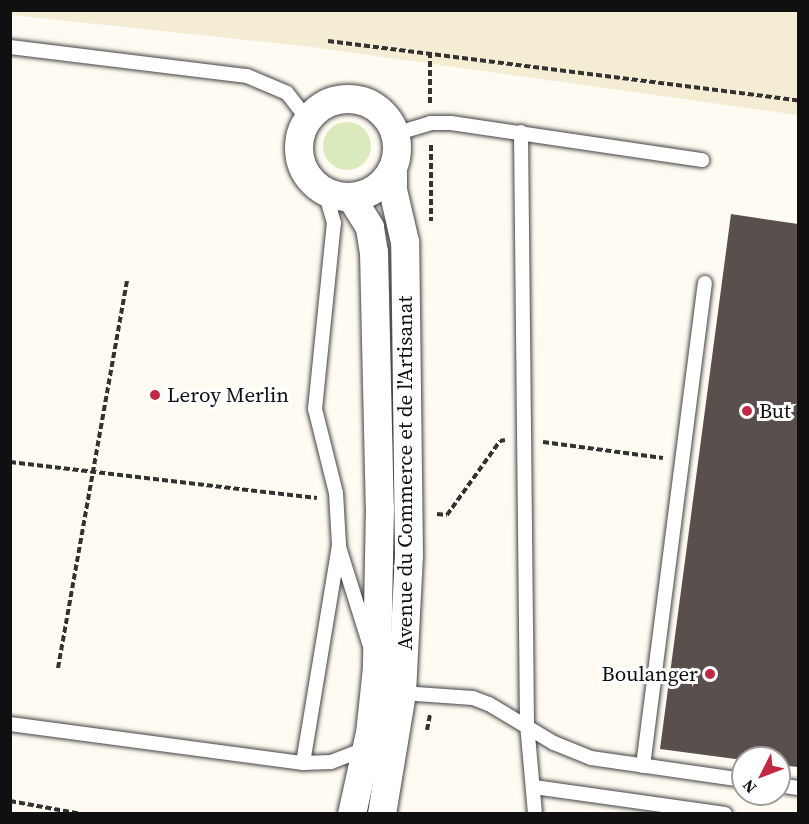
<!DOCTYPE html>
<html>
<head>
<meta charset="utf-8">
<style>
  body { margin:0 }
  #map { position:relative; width:809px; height:824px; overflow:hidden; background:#fffbf3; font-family:"Source Serif 4",serif }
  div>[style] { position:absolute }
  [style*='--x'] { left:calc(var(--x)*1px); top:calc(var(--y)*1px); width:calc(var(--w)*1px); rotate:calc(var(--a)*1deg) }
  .farmland>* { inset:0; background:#f5edd3 }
  .green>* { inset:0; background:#dbeabc }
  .round { border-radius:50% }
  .building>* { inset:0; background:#594f4c }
  .path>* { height:4px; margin-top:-2px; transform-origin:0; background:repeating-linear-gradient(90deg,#323232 0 6px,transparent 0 9px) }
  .roads { filter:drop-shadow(0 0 2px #434343) drop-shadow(0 0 2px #434343) }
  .service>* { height:14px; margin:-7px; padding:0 7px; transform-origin:7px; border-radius:7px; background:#fff }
  .minor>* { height:28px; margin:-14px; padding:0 14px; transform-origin:14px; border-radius:14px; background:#fff }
  .minor>.ring { margin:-14px; padding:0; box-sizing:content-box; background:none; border:28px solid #fff; border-radius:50% }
  .dots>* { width:16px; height:16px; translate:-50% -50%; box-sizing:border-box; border:3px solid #fff; border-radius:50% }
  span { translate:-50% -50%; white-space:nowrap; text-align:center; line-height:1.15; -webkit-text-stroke:6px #fff; paint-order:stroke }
  .poi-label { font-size:21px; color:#101010 }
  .left { translate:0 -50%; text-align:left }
  .right { translate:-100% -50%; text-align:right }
  .street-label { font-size:21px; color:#101010 }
  .frame { position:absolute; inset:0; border:12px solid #101010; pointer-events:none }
  .north { position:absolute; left:731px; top:746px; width:60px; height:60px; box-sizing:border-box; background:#fff; border:2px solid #9f9f9f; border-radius:50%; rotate:228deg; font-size:16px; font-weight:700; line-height:24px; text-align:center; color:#101010 }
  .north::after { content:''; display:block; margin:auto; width:21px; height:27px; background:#c22744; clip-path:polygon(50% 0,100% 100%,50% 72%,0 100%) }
</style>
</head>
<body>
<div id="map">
  <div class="farmland">
    <i style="clip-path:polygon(11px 10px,798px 11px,798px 115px,312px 47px,11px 15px)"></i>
  </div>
  <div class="green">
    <i class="round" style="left:323px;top:122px;width:48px;height:48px"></i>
  </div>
  <div class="building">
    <i style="clip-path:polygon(731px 214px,798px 224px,798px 767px,779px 765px,779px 758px,743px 760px,660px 749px)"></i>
  </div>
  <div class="path">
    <i style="--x:328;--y:41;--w:474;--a:7.2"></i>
    <i style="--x:430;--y:52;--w:52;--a:90"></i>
    <i style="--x:431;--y:145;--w:76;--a:90"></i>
    <i style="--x:543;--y:442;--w:121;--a:7.6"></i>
    <i style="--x:10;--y:462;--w:309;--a:6.7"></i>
    <i style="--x:437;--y:514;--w:10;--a:6"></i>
    <i style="--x:447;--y:515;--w:91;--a:-54.4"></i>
    <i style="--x:500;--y:441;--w:5;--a:-11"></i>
    <i style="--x:58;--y:668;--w:395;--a:-79.9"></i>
    <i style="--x:427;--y:730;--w:16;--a:-79"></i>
    <i style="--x:10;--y:801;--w:73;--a:10.2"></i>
  </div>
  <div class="roads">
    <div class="service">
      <i style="--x:10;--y:47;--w:239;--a:7"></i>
      <i style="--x:247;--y:76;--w:43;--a:23"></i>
      <i style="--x:287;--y:93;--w:34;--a:52"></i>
      <i style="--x:521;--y:132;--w:592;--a:89.42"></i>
      <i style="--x:527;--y:724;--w:90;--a:84.9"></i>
      <i style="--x:395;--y:134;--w:37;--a:-17"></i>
      <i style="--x:430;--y:123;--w:21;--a:0"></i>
      <i style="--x:451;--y:123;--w:254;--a:8.4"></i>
      <i style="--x:339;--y:547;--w:101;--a:72.6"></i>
      <i style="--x:402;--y:693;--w:71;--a:4"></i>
      <i style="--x:473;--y:698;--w:17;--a:21"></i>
      <i style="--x:489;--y:704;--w:76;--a:31"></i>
      <i style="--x:554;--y:743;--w:40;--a:22"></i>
      <i style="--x:591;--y:758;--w:154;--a:8.2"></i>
      <i style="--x:10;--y:724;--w:296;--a:7.6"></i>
      <i style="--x:303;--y:763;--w:28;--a:-2"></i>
      <i style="--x:331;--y:762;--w:36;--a:-21"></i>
      <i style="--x:303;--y:763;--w:221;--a:-80.6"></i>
      <i style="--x:339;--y:545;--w:52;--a:-93.3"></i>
      <i style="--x:336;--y:493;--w:87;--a:-104"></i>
      <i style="--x:315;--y:409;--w:187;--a:-84.2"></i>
      <i style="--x:334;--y:223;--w:32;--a:-106"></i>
      <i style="--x:643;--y:766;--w:487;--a:-82.7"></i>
      <i style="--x:779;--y:785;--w:19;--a:9"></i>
      <i style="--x:534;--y:787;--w:193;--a:8"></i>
    </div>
    <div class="minor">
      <i class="ring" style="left:299px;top:99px;width:70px;height:70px"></i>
      <i style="--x:351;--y:197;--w:36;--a:58"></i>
      <i style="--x:370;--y:228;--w:24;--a:81"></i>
      <i style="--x:374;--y:252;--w:255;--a:88.7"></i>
      <i style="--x:380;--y:507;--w:161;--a:91.1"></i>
      <i style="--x:377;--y:668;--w:65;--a:96.1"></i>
      <i style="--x:370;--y:733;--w:83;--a:102.5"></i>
      <i style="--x:382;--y:814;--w:123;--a:-80.6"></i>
      <i style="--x:402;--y:693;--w:138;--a:-87.1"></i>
      <i style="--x:409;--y:555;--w:313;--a:-90.7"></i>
      <i style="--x:405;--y:242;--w:53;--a:-103"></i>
      <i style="--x:393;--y:190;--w:22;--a:-90"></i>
    </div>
  </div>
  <div class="dots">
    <i style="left:155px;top:395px;background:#c22744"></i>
    <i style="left:747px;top:411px;background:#c22744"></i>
    <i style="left:710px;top:674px;background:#c22744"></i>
  </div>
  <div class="poi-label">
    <span class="left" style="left:167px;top:395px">Leroy Merlin</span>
    <span class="left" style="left:759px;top:411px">But</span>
    <span class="right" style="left:698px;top:674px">Boulanger</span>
  </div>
  <div class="street-label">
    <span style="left:405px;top:473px;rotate:-90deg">Avenue du Commerce et de l'Artisanat</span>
  </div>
  <div class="frame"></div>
  <div class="north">N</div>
</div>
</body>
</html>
